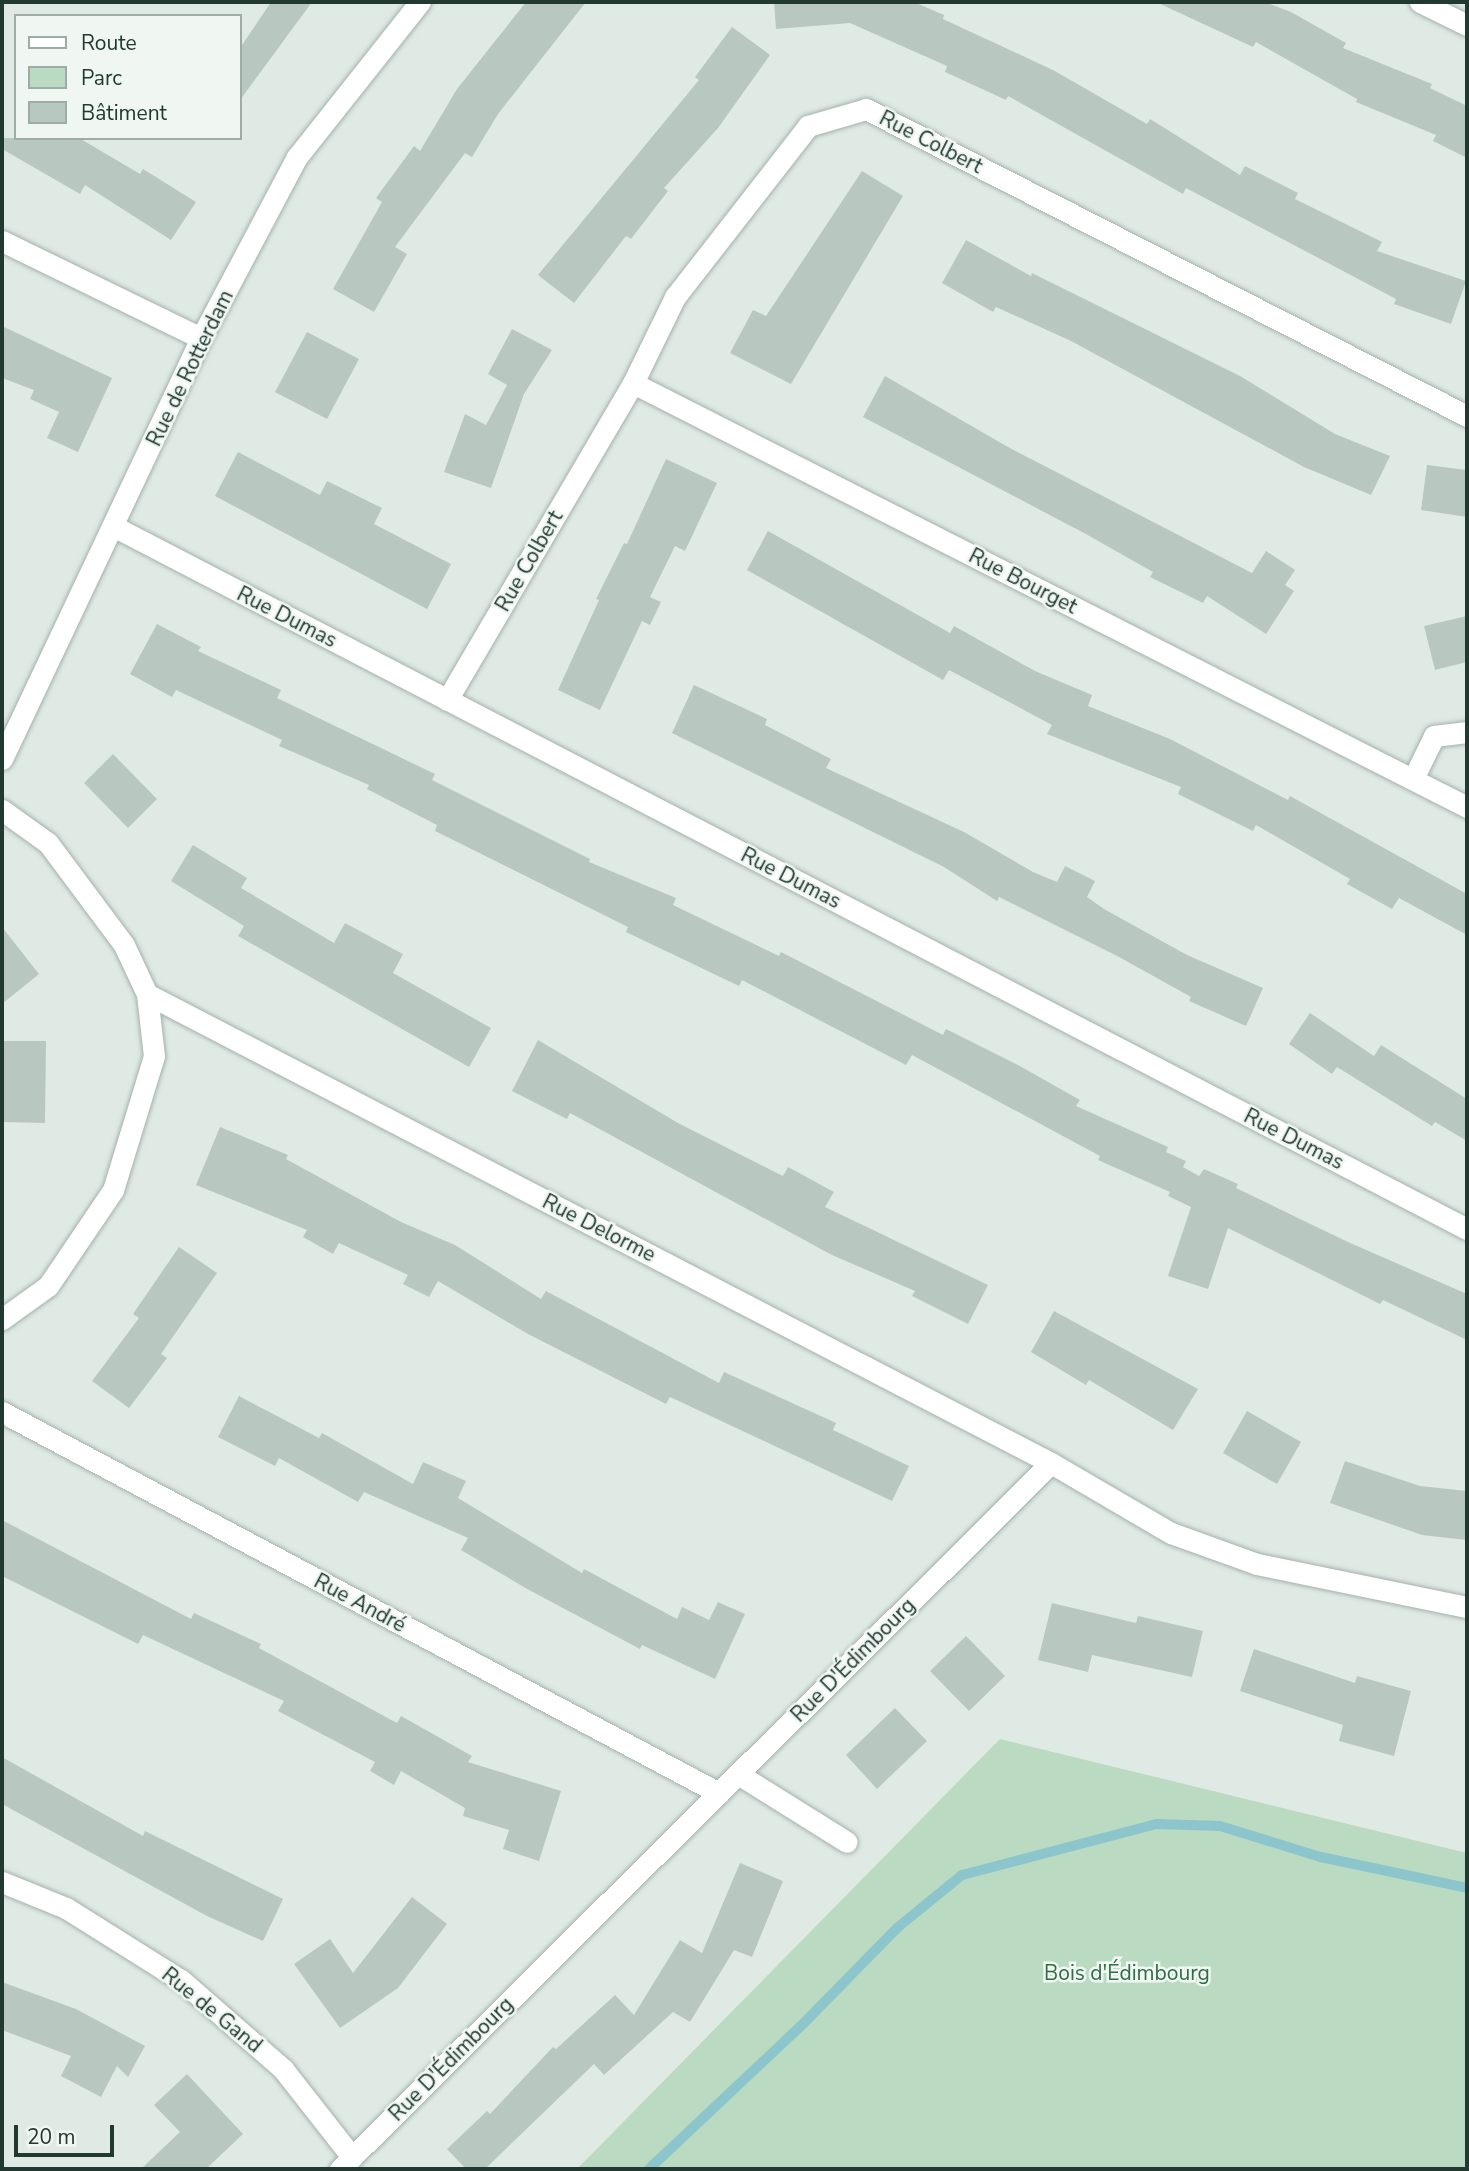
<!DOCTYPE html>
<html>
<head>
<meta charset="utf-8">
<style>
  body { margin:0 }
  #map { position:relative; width:1469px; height:2171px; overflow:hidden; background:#e0eae5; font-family:"Nunito Sans",sans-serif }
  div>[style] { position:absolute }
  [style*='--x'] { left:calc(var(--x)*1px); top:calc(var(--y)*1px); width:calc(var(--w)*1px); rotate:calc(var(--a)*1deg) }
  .green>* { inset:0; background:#badac1 }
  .stream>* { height:10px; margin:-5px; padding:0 5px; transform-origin:5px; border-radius:5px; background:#8cc5cb }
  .building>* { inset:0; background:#b9c7c1 }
  .roads { filter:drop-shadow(0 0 2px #a3b1ac) drop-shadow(0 0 2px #a3b1ac) }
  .minor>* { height:21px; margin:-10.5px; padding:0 10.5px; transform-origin:10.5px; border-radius:10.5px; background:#fff }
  span { translate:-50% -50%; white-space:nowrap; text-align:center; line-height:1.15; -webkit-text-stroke:5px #f0f7f3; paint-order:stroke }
  .street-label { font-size:21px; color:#223932 }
  .park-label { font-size:21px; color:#306d44 }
  .frame { position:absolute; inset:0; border:4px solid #223932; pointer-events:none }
  .legend { position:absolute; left:14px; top:14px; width:228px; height:126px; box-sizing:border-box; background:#f0f7f3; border:2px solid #9eaba6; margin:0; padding:9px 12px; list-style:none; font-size:21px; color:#223932 }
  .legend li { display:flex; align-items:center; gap:14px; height:35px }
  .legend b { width:35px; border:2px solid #9eaba6 }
  .scale { position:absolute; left:14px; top:2125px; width:100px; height:32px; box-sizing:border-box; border:4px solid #223932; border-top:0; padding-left:9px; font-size:21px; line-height:24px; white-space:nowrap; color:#223932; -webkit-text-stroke:5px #f0f7f3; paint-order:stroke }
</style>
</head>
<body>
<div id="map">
  <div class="green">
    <i style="clip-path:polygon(1000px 1739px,1467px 1853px,1467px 2169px,577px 2169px)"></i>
  </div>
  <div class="stream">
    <i style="--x:649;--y:2169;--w:212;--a:-43.3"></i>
    <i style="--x:803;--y:2024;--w:134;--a:-45.6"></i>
    <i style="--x:897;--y:1928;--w:84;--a:-39.2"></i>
    <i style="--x:962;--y:1875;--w:201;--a:-14.7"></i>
    <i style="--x:1156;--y:1824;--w:64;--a:1.8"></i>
    <i style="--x:1220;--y:1826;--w:106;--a:17.1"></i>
    <i style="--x:1321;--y:1857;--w:149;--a:12"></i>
  </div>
  <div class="building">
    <i style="clip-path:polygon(271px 2px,312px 2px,240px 100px,240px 48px)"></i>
    <i style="clip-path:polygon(526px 2px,586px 2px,498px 114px,472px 157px,465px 153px,395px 247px,407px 254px,374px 312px,333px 289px,382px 202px,376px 198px,414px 146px,420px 151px,457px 89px)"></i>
    <i style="clip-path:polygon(774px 2px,914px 2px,944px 15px,943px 19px,1053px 70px,1147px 124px,1150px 119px,1240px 175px,1245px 166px,1298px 193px,1295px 199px,1382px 242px,1377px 251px,1466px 281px,1451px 324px,1394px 304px,1396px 299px,1186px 188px,1183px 194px,1008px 96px,1006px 100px,945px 72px,947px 66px,850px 23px,776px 29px)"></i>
    <i style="clip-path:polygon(1156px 2px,1265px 2px,1291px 12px,1346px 43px,1343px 48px,1432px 84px,1430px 88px,1467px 106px,1467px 158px,1433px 141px,1436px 135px,1356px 102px,1357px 99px,1256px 42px,1253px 47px)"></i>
    <i style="clip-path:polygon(732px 27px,770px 55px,718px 128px,664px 188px,668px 191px,631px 239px,626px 236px,574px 303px,538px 275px,699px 80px,695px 77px)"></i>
    <i style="clip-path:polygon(2px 138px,79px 138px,140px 174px,143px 169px,196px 202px,171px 240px,85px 185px,80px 194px,2px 149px)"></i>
    <i style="clip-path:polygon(862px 171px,903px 196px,791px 384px,730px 353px,753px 310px,766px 316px)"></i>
    <i style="clip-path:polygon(966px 240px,1031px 276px,1032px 273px,1240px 376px,1335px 434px,1390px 456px,1371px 495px,1304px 467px,1071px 341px,996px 307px,993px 312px,942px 283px)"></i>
    <i style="clip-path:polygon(2px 326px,112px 378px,78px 452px,47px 438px,59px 412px,30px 399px,34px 390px,2px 378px)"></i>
    <i style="clip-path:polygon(512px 329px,552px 350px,524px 394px,491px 488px,444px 472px,465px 414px,486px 425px,507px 385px,488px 374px)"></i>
    <i style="clip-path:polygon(307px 332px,359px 359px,327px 419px,275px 392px)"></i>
    <i style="clip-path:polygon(885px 376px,1008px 447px,1252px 573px,1266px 551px,1295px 570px,1285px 585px,1294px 591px,1266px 634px,1207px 596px,1203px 603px,1150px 577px,1153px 572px,1084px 533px,863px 417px)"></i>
    <i style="clip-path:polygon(238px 452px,320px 495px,327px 481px,382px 508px,374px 524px,451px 564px,427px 609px,215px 496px)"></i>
    <i style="clip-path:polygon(666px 459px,717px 483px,685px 551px,675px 546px,650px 597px,661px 602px,650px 625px,642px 621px,600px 710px,558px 690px,599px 600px,596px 599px,624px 543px,627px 544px)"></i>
    <i style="clip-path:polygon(1427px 465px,1467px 470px,1467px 517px,1421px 510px)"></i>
    <i style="clip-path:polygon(768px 531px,950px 633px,954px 626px,1035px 671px,1092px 695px,1088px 706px,1170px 739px,1288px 800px,1290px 796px,1467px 894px,1467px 935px,1399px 898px,1392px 909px,1347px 884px,1350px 879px,1256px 825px,1253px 831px,1178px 794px,1181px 787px,1047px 734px,1052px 725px,949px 670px,943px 680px,747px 570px)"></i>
    <i style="clip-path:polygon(1467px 616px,1467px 662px,1435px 670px,1424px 626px)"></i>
    <i style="clip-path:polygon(157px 624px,201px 647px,198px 651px,281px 690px,277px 698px,435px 774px,432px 780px,590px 859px,589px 862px,676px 898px,673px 905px,779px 956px,781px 952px,943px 1035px,946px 1029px,1018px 1065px,1080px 1100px,1076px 1106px,1168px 1147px,1166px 1152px,1186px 1161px,1183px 1167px,1199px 1176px,1204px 1169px,1238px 1184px,1236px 1188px,1348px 1242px,1467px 1294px,1467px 1340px,1383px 1300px,1380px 1304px,1228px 1228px,1208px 1289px,1168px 1276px,1191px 1207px,1168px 1196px,1170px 1192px,1098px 1160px,1100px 1156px,912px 1055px,906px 1065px,742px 980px,739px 986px,626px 932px,628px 927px,435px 831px,437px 825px,367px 789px,369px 785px,279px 746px,282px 740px,176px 690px,172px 697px,130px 674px)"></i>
    <i style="clip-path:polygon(694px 685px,767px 719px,765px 725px,831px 759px,826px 768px,964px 832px,1033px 872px,1057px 882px,1065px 866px,1095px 881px,1087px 897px,1104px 909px,1187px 955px,1263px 988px,1246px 1026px,1189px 1001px,1191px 997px,1119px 957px,999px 897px,997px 901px,944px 867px,672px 733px)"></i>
    <i style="clip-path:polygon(113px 754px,157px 799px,128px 828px,84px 783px)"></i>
    <i style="clip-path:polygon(193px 845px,247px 878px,241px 888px,334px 943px,345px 923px,403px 954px,393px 973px,491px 1028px,469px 1067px,238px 936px,244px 926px,171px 881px)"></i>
    <i style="clip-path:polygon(2px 927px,39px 974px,2px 1004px)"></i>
    <i style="clip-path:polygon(1310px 1013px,1374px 1056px,1381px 1045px,1467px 1099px,1467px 1141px,1435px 1122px,1432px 1126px,1337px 1067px,1332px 1074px,1289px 1044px)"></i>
    <i style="clip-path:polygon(538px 1040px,678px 1123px,783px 1176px,788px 1167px,834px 1192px,825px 1207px,988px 1285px,968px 1324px,912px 1296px,915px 1291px,832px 1255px,570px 1113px,567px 1119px,512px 1091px)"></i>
    <i style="clip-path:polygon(3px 1041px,46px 1041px,45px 1123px,3px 1122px)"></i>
    <i style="clip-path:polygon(220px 1127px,288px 1155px,286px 1159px,401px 1222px,455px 1245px,541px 1299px,546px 1291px,719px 1383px,724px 1372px,836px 1423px,833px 1430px,909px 1466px,892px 1501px,670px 1397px,666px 1404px,528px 1334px,438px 1281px,429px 1297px,403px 1284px,408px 1275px,339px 1243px,333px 1254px,303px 1237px,307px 1230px,196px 1185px)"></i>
    <i style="clip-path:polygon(179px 1247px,217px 1273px,161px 1354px,167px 1358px,129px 1408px,92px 1381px,139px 1318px,133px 1314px)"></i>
    <i style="clip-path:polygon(1054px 1311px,1198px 1389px,1173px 1430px,1089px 1380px,1086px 1385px,1031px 1352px)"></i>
    <i style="clip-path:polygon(239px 1396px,319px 1438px,322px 1433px,413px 1484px,423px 1462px,466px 1481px,458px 1498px,582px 1573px,584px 1569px,677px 1619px,682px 1607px,709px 1620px,718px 1602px,745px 1614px,715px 1679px,642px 1645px,640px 1649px,529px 1590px,461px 1550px,468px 1538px,364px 1492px,358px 1502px,279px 1458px,275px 1466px,218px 1437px)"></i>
    <i style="clip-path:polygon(1247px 1411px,1301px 1442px,1277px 1484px,1223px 1453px)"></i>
    <i style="clip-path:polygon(1345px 1461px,1420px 1486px,1467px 1491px,1467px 1540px,1422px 1535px,1330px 1503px)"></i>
    <i style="clip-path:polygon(2px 1520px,191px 1619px,194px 1613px,261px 1644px,259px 1648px,397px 1723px,401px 1716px,472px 1756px,468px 1762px,561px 1791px,539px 1861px,503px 1849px,509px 1830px,463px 1816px,465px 1808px,401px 1771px,394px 1785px,370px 1771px,375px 1762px,278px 1711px,284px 1701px,143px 1635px,138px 1644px,2px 1576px)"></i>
    <i style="clip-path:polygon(1052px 1603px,1136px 1623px,1138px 1616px,1203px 1631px,1192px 1677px,1092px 1655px,1088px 1672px,1038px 1660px)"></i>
    <i style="clip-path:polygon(966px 1636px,1005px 1676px,969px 1711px,930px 1671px)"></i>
    <i style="clip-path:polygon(1254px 1649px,1355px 1683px,1357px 1676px,1411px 1691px,1394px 1756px,1339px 1741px,1343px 1725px,1240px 1691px)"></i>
    <i style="clip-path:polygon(895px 1708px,927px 1741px,877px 1789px,846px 1755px)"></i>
    <i style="clip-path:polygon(2px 1757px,143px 1836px,145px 1831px,283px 1899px,263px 1941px,207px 1916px,2px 1804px)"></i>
    <i style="clip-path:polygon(740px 1863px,783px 1881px,752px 1957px,734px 1950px,690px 2022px,673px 2012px,604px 2075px,594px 2064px,485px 2169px,466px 2169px,447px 2149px,487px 2111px,490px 2114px,553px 2047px,556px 2049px,615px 1995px,634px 2015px,680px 1940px,702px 1953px)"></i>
    <i style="clip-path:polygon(412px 1897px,447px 1924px,398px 1988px,340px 2028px,294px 1964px,330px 1939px,353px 1973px)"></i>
    <i style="clip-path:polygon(2px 1982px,76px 2009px,145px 2046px,128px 2077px,117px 2066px,101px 2097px,61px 2076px,71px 2056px,2px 2030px)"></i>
    <i style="clip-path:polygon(187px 2074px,243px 2134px,206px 2169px,141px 2169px,180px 2132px,154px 2105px)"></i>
  </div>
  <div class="roads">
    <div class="minor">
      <i style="--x:1420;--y:2;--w:52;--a:26.1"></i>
      <i style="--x:2;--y:241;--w:221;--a:26"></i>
      <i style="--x:633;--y:383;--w:936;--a:26.95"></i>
      <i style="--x:115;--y:527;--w:1523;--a:27.44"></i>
      <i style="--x:447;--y:700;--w:368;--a:-59.6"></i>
      <i style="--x:633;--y:383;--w:96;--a:-64"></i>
      <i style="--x:675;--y:297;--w:217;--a:-52.1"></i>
      <i style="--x:808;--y:126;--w:60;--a:-16.3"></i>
      <i style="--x:866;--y:109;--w:675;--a:27.06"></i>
      <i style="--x:2;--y:759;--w:466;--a:-64.7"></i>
      <i style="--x:201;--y:338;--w:205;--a:-62.1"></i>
      <i style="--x:297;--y:157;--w:198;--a:-51.6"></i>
      <i style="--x:1413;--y:779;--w:48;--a:-64"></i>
      <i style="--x:1434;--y:736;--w:33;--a:-7"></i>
      <i style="--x:2;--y:810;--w:57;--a:35.7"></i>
      <i style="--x:48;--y:843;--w:127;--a:53.3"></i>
      <i style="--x:124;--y:945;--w:54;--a:64.9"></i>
      <i style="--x:147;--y:994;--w:62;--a:83.6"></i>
      <i style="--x:154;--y:1056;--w:140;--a:107"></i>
      <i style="--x:113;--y:1190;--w:116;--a:124.1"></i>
      <i style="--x:48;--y:1286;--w:57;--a:144.3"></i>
      <i style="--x:147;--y:994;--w:1018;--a:27.42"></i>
      <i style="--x:1051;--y:1463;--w:139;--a:30.3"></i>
      <i style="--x:1171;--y:1533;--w:91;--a:19.8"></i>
      <i style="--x:1257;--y:1564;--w:214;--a:11.6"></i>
      <i style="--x:2;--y:1412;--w:812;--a:27.99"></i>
      <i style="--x:738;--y:1774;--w:128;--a:32"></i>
      <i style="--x:2;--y:1882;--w:69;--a:22.1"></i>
      <i style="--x:66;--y:1908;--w:136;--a:32.1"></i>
      <i style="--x:181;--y:1980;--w:135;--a:41.1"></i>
      <i style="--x:283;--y:2069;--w:112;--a:51.9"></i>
      <i style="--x:340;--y:2169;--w:1002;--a:-44.8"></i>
    </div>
  </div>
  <div class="street-label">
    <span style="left:931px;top:142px;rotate:27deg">Rue Colbert</span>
    <span style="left:190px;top:368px;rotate:-64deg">Rue de Rotterdam</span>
    <span style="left:529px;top:561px;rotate:-60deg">Rue Colbert</span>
    <span style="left:1023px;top:581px;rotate:27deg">Rue Bourget</span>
    <span style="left:287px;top:617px;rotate:27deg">Rue Dumas</span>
    <span style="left:791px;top:878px;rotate:27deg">Rue Dumas</span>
    <span style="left:1294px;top:1139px;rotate:27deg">Rue Dumas</span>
    <span style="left:599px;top:1228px;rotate:27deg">Rue Delorme</span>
    <span style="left:360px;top:1603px;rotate:28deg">Rue André</span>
    <span style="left:853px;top:1660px;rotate:-45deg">Rue D'Édimbourg</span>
    <span style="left:212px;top:2010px;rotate:39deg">Rue de Gand</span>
    <span style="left:451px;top:2059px;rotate:-45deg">Rue D'Édimbourg</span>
  </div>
  <div class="park-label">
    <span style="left:1127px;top:1973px">Bois d'Édimbourg</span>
  </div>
  <div class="frame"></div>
  <ul class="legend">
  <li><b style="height:9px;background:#fff"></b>Route</li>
  <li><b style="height:19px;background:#badac1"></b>Parc</li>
  <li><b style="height:19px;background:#b9c7c1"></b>Bâtiment</li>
  </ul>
  <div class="scale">20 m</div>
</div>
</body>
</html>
